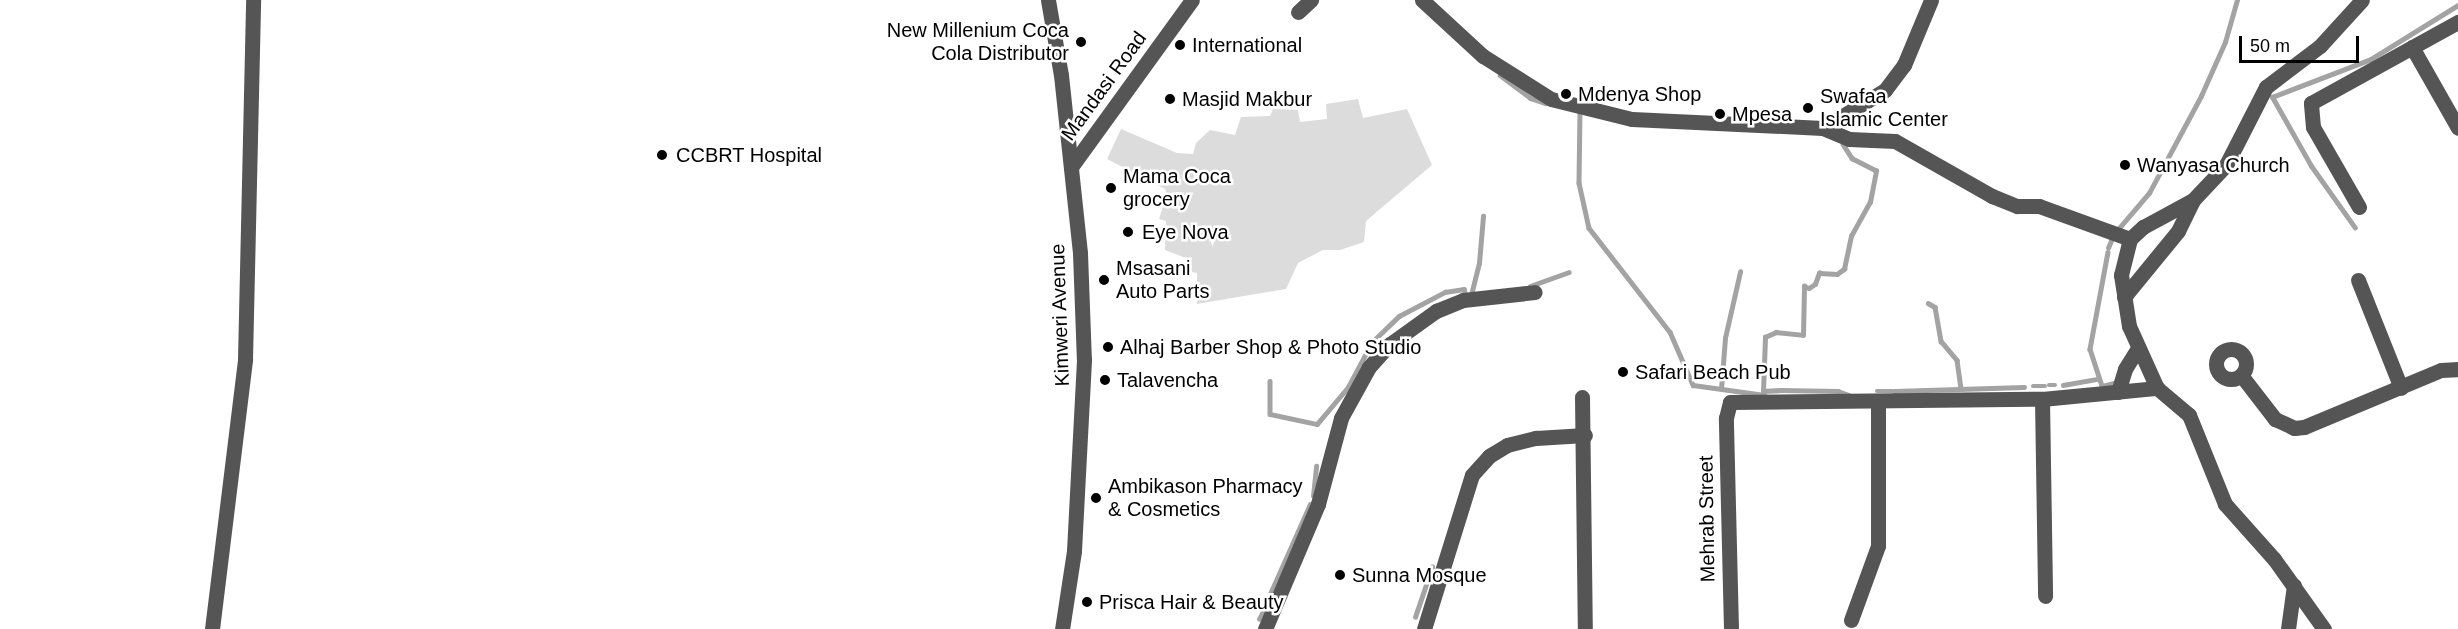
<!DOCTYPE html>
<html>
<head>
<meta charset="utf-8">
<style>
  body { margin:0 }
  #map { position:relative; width:2458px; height:629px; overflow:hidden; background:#fff; font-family:Helvetica,sans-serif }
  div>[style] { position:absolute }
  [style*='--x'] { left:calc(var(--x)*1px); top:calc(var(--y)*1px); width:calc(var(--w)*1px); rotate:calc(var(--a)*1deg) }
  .green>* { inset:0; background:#dcdcdc }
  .stream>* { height:4.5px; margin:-2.25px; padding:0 2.25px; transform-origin:2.25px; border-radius:2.25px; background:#a3a3a3 }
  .minor>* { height:15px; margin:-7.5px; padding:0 7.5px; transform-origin:7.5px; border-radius:7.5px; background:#555 }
  .minor>.ring { margin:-7.5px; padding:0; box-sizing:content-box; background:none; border:15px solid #555; border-radius:50% }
  .dots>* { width:16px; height:16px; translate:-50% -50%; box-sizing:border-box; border:3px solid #fff; border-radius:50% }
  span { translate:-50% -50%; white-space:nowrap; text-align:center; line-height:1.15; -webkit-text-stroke:5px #fff; paint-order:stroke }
  .poi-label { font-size:20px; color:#000 }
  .right { translate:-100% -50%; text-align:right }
  .left { translate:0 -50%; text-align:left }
  .street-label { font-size:20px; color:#000 }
  .scale { position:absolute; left:2239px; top:36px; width:120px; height:27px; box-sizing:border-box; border:3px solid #000; border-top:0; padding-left:8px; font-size:18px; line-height:21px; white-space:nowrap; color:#000; -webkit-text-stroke:4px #fff; paint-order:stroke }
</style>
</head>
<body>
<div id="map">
  <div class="green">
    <i style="clip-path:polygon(1358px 99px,1363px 118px,1407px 109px,1432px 165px,1366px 221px,1364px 242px,1340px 250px,1323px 250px,1298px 263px,1286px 289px,1197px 304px,1197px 273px,1192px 272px,1191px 260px,1165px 250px,1166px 221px,1159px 219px,1167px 194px,1165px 189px,1107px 159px,1121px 129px,1177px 153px,1193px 154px,1196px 143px,1210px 130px,1235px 135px,1241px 117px,1270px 116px,1273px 109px,1298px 110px,1300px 122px,1327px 119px,1326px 104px)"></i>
  </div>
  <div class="stream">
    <i style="--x:1500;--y:75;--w:38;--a:37"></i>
    <i style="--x:1530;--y:98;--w:16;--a:18"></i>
    <i style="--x:1580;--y:111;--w:72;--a:90.8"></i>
    <i style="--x:1579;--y:183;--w:46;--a:77.5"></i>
    <i style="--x:1589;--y:228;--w:132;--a:52.1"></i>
    <i style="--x:1670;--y:332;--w:58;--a:66.5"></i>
    <i style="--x:1693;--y:385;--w:72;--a:8"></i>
    <i style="--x:1764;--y:395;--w:4;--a:-104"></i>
    <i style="--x:1763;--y:391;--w:18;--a:-3"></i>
    <i style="--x:1781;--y:390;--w:57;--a:1"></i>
    <i style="--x:1838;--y:391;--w:12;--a:20"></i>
    <i style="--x:2355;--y:228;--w:76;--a:-125.4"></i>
    <i style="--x:2311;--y:166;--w:79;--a:-119.5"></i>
    <i style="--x:2272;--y:97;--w:106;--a:-21"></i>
    <i style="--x:2371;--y:59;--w:102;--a:-31.8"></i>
    <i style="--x:2108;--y:248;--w:15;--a:-67"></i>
    <i style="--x:2114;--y:234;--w:54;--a:-49.5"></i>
    <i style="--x:2149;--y:193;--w:110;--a:-61.8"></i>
    <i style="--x:2201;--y:96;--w:59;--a:-66"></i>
    <i style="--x:2225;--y:42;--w:44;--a:-74.1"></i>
    <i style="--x:2108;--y:252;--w:99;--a:100.5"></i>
    <i style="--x:2090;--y:349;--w:39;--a:72"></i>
    <i style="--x:2102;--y:386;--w:12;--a:-14"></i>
    <i style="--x:1530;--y:286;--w:41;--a:-19.7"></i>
    <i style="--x:1471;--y:295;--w:33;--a:-76"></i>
    <i style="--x:1479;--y:263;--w:47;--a:-85.1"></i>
    <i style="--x:1928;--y:303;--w:8;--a:30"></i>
    <i style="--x:1935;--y:307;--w:35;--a:80"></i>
    <i style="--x:1941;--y:341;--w:25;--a:50"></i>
    <i style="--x:1957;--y:360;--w:28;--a:82"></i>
    <i style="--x:1270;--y:381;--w:33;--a:90"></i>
    <i style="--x:1270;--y:414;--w:48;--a:12"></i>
    <i style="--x:1317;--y:424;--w:48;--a:-50"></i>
    <i style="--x:1348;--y:387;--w:51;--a:-61.9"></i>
    <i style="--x:1372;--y:342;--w:37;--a:-44"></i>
    <i style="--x:1399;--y:316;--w:52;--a:-27.6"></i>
    <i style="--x:1445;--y:292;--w:19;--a:-9"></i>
    <i style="--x:1464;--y:289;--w:7;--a:74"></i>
    <i style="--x:2049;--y:385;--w:6;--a:0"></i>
    <i style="--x:2063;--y:385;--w:36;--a:-10"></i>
    <i style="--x:2033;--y:386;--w:12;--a:0"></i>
    <i style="--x:1721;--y:389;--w:51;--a:-85.5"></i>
    <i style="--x:1725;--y:338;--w:68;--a:-77.2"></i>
    <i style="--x:1877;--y:391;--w:15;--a:0"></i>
    <i style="--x:1894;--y:391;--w:130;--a:-1.8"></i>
    <i style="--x:1763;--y:392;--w:55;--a:-87.9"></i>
    <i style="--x:1765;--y:337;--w:12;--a:-24"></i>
    <i style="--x:1776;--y:332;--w:27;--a:6"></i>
    <i style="--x:1803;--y:335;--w:49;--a:-88.8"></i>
    <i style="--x:1804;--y:286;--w:5;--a:22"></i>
    <i style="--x:1809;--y:288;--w:7;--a:-34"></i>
    <i style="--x:1815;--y:284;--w:12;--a:-70"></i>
    <i style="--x:1819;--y:273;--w:18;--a:3"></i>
    <i style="--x:1837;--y:274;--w:9;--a:-36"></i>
    <i style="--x:1844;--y:269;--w:34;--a:-78"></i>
    <i style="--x:1851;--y:236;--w:39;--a:-61"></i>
    <i style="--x:1870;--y:202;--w:32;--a:-79"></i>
    <i style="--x:1876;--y:171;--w:27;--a:-153"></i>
    <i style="--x:1852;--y:159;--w:17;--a:-123"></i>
    <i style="--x:1313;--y:496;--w:30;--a:-84"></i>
    <i style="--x:1270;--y:594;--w:98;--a:-66"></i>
    <i style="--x:1415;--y:617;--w:53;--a:-71.2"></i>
    <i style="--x:1259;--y:619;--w:15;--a:-62"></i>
  </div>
  <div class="minor">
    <i style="--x:1048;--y:0;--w:76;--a:80.2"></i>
    <i style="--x:1061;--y:75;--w:179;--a:83.9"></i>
    <i style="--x:1080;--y:253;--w:107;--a:87.9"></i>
    <i style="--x:1084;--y:360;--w:191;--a:93"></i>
    <i style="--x:1074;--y:551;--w:79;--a:98.7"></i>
    <i style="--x:1422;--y:0;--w:83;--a:42.6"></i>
    <i style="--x:1483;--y:56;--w:80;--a:32.3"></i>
    <i style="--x:1551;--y:99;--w:83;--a:13.9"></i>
    <i style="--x:1632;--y:119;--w:191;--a:2.7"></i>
    <i style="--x:1823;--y:128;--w:73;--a:-31.5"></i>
    <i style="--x:1885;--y:90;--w:31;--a:-53"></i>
    <i style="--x:1904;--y:65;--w:70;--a:-67.4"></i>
    <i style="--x:1298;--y:12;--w:18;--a:-43"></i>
    <i style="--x:2412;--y:47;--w:93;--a:60.4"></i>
    <i style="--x:1823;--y:128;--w:28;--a:23"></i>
    <i style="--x:1849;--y:139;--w:46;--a:2.5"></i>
    <i style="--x:1895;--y:141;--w:112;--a:29.6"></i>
    <i style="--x:1992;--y:196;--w:27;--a:22"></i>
    <i style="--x:2017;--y:206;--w:22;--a:0"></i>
    <i style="--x:2039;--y:206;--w:97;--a:19.9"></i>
    <i style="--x:1071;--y:167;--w:206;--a:-54.1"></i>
    <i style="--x:2359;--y:207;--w:92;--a:-119.9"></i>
    <i style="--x:2313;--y:127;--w:24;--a:-95"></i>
    <i style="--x:2311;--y:103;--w:168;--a:-28.9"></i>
    <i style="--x:2358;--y:280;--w:116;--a:68.3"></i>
    <i style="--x:2124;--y:297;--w:85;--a:-50.7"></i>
    <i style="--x:2178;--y:231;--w:34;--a:-64"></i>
    <i class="ring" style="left:2216px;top:349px;width:15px;height:15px"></i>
    <i style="--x:2241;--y:375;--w:56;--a:52.3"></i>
    <i style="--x:2275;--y:419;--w:21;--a:25"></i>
    <i style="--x:2294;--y:428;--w:10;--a:-6"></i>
    <i style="--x:2304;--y:427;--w:148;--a:-22.6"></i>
    <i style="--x:2441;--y:370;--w:17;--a:-3"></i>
    <i style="--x:2118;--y:392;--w:24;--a:-73"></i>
    <i style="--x:2125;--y:369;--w:22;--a:-58"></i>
    <i style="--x:1582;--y:397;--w:232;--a:89.3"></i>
    <i style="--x:2042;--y:399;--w:197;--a:89.1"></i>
    <i style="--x:1851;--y:620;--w:79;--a:-70"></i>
    <i style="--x:1878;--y:546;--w:144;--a:-90"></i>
    <i style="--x:212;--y:629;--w:272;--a:-83"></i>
    <i style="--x:245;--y:359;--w:359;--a:-88.7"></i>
    <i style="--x:1265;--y:629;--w:136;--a:-67"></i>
    <i style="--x:1318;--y:504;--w:89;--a:-75"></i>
    <i style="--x:1341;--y:418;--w:58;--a:-61.2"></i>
    <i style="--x:1369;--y:367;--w:31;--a:-48"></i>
    <i style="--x:1390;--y:344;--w:57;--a:-35.7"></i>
    <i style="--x:1436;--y:311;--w:29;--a:-22"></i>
    <i style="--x:1463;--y:300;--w:72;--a:-6.3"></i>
    <i style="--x:1424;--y:629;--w:161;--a:-72.7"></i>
    <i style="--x:1472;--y:475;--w:25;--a:-48"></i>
    <i style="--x:1489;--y:456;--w:21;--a:-31"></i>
    <i style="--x:1507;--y:445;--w:30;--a:-14"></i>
    <i style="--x:1536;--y:438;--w:49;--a:-3.5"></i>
    <i style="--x:1731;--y:629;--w:211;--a:-91.4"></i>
    <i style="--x:1726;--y:418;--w:16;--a:-76"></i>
    <i style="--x:1730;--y:402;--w:312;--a:-0.6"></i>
    <i style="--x:2042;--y:399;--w:116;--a:-5.5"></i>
    <i style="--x:2288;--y:629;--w:44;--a:-82.2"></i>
    <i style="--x:2324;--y:629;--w:86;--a:-125.5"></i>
    <i style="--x:2274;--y:559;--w:74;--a:-131.7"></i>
    <i style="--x:2225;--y:504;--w:96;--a:-112"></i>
    <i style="--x:2189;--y:415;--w:42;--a:-139.8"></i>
    <i style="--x:2157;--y:388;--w:68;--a:-114.3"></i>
    <i style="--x:2129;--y:326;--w:52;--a:-98.9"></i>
    <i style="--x:2121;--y:275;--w:37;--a:-76"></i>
    <i style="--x:2130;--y:239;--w:18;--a:-43"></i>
    <i style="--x:2143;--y:227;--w:57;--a:-28.4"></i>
    <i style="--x:2193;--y:200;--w:48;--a:-46.7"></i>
    <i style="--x:2226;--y:165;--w:88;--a:-62.9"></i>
    <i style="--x:2266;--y:87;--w:68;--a:-37.2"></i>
    <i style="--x:2320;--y:46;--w:62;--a:-47.6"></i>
  </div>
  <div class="dots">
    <i style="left:1081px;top:42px;background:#000"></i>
    <i style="left:1180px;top:45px;background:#000"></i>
    <i style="left:1566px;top:94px;background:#000"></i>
    <i style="left:1170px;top:99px;background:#000"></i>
    <i style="left:1808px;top:108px;background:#000"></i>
    <i style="left:1720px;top:114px;background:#000"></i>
    <i style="left:662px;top:155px;background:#000"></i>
    <i style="left:2125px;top:165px;background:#000"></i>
    <i style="left:1111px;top:188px;background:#000"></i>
    <i style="left:1128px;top:232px;background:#000"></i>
    <i style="left:1104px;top:280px;background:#000"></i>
    <i style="left:1108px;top:347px;background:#000"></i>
    <i style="left:1623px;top:372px;background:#000"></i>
    <i style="left:1105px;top:380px;background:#000"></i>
    <i style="left:1096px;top:498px;background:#000"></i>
    <i style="left:1340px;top:575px;background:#000"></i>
    <i style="left:1087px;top:602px;background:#000"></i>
  </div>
  <div class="poi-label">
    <span class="right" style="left:1069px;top:42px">New Millenium Coca<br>Cola Distributor</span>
    <span class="left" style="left:1192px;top:45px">International</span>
    <span class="left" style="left:1578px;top:94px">Mdenya Shop</span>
    <span class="left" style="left:1820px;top:108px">Swafaa<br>Islamic Center</span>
    <span class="left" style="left:1182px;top:99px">Masjid Makbur</span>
    <span class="left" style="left:1732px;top:114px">Mpesa</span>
    <span class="left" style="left:676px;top:155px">CCBRT Hospital</span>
    <span class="left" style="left:2137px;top:165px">Wanyasa Church</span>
    <span class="left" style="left:1123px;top:188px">Mama Coca<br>grocery</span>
    <span class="left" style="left:1142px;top:232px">Eye Nova</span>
    <span class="left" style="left:1116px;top:280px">Msasani<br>Auto Parts</span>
    <span class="left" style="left:1120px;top:347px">Alhaj Barber Shop &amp; Photo Studio</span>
    <span class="left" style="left:1635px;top:372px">Safari Beach Pub</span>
    <span class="left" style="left:1117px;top:380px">Talavencha</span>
    <span class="left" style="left:1108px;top:498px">Ambikason Pharmacy<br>&amp; Cosmetics</span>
    <span class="left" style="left:1352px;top:575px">Sunna Mosque</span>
    <span class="left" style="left:1099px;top:602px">Prisca Hair &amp; Beauty</span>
  </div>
  <div class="street-label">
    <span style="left:1104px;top:86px;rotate:-54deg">Mandasi Road</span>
    <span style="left:1060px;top:315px;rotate:-92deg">Kimweri Avenue</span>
    <span style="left:1707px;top:519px;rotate:-91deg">Mehrab Street</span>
  </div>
  <div class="scale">50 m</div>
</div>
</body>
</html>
